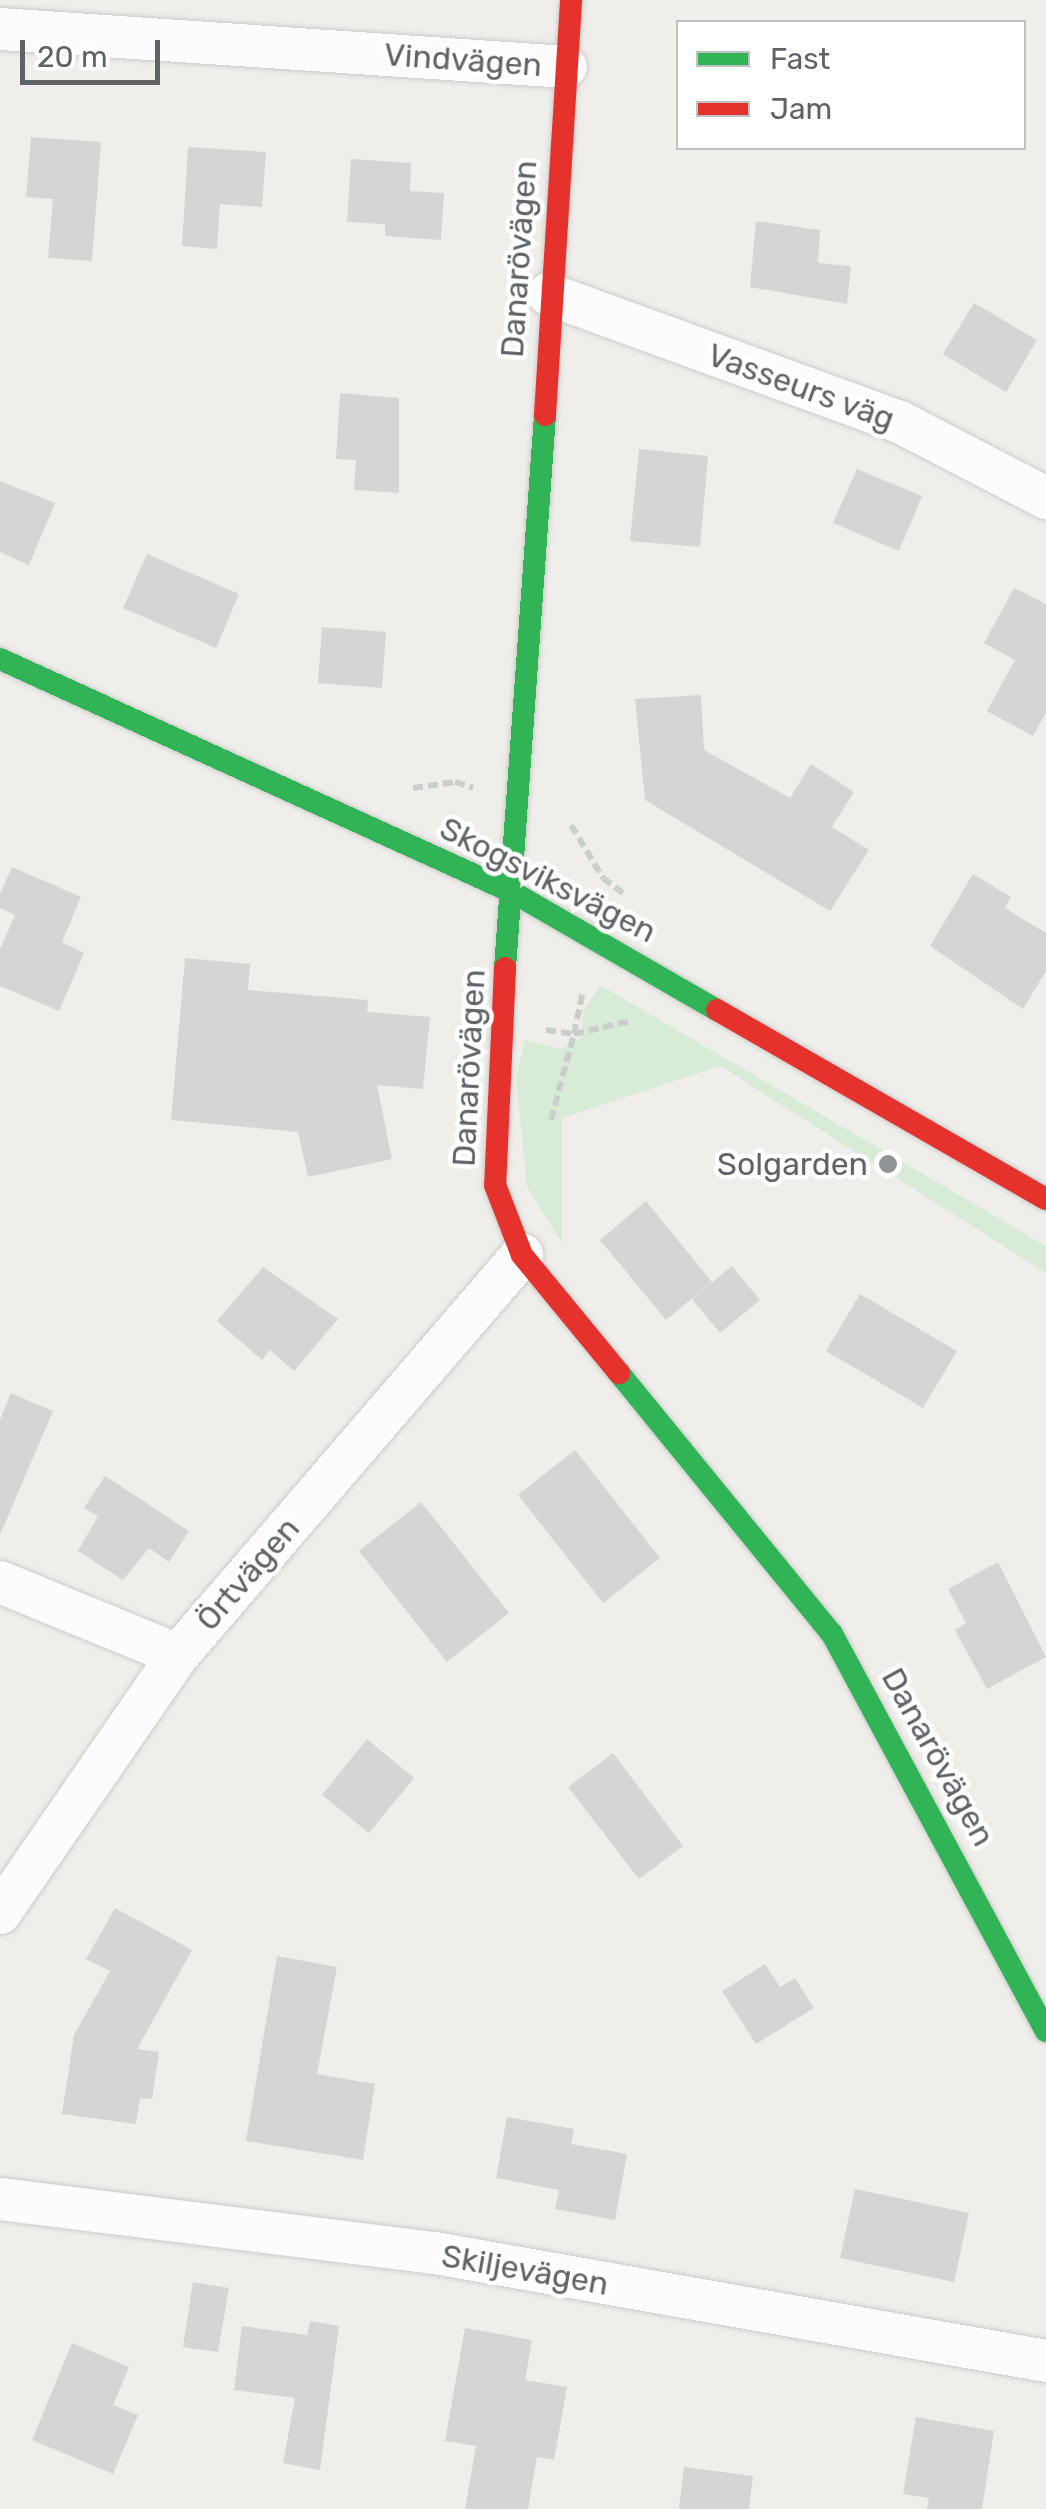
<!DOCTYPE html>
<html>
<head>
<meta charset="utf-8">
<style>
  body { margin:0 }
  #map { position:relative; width:1046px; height:2509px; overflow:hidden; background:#efeeea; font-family:Rubik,sans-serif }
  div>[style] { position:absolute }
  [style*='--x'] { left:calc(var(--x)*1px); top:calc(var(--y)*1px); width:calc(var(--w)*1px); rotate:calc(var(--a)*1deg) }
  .green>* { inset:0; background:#d8ebd6 }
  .building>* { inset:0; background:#d6d5d3 }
  .path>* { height:6px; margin-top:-3px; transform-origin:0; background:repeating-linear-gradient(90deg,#cacfcc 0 10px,transparent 0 15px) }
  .roads { filter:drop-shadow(0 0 2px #cbcccc) drop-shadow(0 0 2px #cbcccc) }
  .street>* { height:42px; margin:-21px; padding:0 21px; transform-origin:21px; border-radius:21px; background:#fdfcfc }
  .fast>* { height:22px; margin:-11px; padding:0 11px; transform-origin:11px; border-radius:11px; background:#30b455 }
  .jam>* { height:22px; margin:-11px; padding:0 11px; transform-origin:11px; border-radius:11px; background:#e5322d }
  .dots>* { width:28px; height:28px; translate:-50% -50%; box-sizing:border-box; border:5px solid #fff; border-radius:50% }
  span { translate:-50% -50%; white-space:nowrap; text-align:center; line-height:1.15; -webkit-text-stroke:9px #fff; paint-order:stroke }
  .street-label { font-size:32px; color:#5f6368 }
  .poi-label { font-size:32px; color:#5f6368 }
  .right { translate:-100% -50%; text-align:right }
  .legend { position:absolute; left:676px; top:20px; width:350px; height:130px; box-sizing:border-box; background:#fff; border:2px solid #bfc1c3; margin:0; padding:12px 18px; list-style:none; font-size:30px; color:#5f6368 }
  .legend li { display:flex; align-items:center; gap:20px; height:50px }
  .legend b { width:50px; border:2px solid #bfc1c3 }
  .scale { position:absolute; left:20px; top:40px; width:140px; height:45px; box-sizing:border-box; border:5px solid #5f6368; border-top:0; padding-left:12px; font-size:30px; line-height:35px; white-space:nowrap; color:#5f6368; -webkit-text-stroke:8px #fff; paint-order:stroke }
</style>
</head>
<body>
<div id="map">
  <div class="green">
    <i style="clip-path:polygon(600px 985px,1046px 1246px,1046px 1273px,720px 1066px,562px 1118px,562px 1243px,527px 1187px,516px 1079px,525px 1040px,561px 1049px,582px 1037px,583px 1012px)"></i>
  </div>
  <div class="building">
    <i style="clip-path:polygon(31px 137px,101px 142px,92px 261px,48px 258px,53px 199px,26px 197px)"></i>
    <i style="clip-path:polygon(188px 147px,266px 152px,262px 207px,220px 204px,217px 249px,182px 246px)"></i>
    <i style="clip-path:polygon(351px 159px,411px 163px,410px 191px,444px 193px,441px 240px,385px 236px,385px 224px,347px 222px)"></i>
    <i style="clip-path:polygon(756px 221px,820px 230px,818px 263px,851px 266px,847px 304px,750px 287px)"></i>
    <i style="clip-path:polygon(974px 303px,1037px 340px,1006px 392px,943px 354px)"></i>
    <i style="clip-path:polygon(340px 393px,399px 398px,399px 493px,354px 490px,356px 460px,336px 459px)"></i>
    <i style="clip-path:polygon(639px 449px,708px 456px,700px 547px,630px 541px)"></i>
    <i style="clip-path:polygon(857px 469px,922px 496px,899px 551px,833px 523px)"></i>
    <i style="clip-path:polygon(0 481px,55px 503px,29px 565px,0 552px)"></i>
    <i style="clip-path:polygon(147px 554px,239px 594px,216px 648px,123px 608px)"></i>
    <i style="clip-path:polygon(1014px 588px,1046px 604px,1046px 713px,1033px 736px,987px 711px,1015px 660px,984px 643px)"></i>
    <i style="clip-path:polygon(322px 627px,386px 632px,382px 688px,318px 683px)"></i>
    <i style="clip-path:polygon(701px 695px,704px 750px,790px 798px,811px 764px,854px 792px,832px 827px,869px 850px,830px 911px,645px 800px,635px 699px)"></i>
    <i style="clip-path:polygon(12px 867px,81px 897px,62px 942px,84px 953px,59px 1011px,0 986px,0 949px,15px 915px,0 908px,0 894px)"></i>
    <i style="clip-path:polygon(973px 874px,1011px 897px,1005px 908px,1046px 933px,1046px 971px,1023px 1009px,930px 946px)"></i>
    <i style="clip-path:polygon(185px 958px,250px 964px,248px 990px,368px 1000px,367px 1012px,430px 1017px,423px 1089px,377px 1085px,392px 1159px,308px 1177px,298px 1132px,171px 1120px)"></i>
    <i style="clip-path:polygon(646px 1201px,712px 1282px,666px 1320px,600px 1240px)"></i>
    <i style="clip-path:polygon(732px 1266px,760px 1300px,720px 1333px,692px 1299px)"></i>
    <i style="clip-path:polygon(263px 1267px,338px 1319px,294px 1371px,270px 1350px,262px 1360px,217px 1321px)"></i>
    <i style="clip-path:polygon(860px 1294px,957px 1351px,923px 1408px,826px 1351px)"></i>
    <i style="clip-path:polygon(11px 1393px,53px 1411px,0 1535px,0 1420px)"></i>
    <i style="clip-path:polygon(575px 1450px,660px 1558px,603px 1603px,518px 1495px)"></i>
    <i style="clip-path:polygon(105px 1476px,189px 1531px,169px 1562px,149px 1548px,123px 1580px,78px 1551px,98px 1516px,84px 1508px)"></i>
    <i style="clip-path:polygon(421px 1502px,509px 1613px,447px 1662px,359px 1551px)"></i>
    <i style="clip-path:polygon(998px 1562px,1046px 1657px,987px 1689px,955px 1630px,966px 1623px,948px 1589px)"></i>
    <i style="clip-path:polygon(367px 1739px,414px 1778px,369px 1833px,322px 1795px)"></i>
    <i style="clip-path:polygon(613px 1753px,683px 1846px,639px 1879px,568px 1787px)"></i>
    <i style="clip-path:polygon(115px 1908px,192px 1950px,137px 2049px,159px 2052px,152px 2099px,140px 2098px,136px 2124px,62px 2114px,74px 2035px,110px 1971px,86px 1959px)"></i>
    <i style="clip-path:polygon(277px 1956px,337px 1967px,317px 2074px,375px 2084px,363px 2160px,246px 2141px)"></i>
    <i style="clip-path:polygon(765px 1964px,780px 1987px,795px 1978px,814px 2008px,756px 2044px,722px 1991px)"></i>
    <i style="clip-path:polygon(507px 2117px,574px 2129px,571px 2144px,627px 2154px,615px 2220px,555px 2209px,559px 2190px,496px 2178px)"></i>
    <i style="clip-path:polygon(855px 2189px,969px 2213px,954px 2282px,840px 2258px)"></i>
    <i style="clip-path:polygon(193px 2282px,229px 2288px,218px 2352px,183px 2347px)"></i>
    <i style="clip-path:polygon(310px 2321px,339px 2326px,320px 2470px,283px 2463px,295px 2398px,234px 2390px,242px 2326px,307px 2335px)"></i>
    <i style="clip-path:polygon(465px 2328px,532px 2340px,525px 2380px,567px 2387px,554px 2460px,537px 2457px,528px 2509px,465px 2509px,476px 2446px,445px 2441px)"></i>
    <i style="clip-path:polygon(72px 2343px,129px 2367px,113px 2405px,138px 2415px,113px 2474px,32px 2440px)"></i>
    <i style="clip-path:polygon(916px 2417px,994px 2431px,982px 2509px,927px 2509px,929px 2498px,903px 2494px)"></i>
    <i style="clip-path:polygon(684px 2467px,753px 2476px,749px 2509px,679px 2509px)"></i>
  </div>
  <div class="path">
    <i style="--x:413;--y:788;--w:42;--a:-8.1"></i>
    <i style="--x:455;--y:782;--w:19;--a:18"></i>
    <i style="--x:571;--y:825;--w:62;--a:58.9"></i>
    <i style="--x:603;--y:878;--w:25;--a:37"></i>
    <i style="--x:546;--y:1030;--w:28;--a:8"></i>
    <i style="--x:574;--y:1034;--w:44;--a:-78.2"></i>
    <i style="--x:551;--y:1120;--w:89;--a:-75"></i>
    <i style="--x:574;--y:1034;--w:57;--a:-13.1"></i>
  </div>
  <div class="roads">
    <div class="street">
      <i style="--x:0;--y:29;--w:567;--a:3.84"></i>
      <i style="--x:548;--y:294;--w:375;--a:20"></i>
      <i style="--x:900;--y:422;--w:165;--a:27.5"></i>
      <i style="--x:0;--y:1582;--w:192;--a:22.3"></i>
      <i style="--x:0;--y:1913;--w:313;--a:-55.4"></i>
      <i style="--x:178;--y:1655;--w:528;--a:-49.3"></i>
      <i style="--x:0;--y:2199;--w:438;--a:7.1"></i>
      <i style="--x:435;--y:2253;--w:620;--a:10.02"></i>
    </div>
    <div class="fast">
      <i style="--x:0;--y:659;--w:565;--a:24.48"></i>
      <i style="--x:514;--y:893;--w:234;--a:30"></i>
      <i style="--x:505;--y:968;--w:554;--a:-85.86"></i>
      <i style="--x:619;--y:1373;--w:337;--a:50.8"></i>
      <i style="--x:832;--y:1634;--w:451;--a:61.7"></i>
    </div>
    <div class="jam">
      <i style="--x:545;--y:415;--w:416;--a:-86.4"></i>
      <i style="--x:505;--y:968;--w:217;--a:92.6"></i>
      <i style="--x:495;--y:1185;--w:75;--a:68.9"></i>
      <i style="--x:522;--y:1255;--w:153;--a:50.6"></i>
      <i style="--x:717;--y:1010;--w:379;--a:29.9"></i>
    </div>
  </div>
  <div class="dots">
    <i style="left:888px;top:1164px;background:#919496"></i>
  </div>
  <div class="street-label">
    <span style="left:463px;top:60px;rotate:4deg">Vindvägen</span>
    <span style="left:519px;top:259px;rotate:-86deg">Danarövägen</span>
    <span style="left:801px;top:387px;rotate:20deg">Vasseurs väg</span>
    <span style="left:548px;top:880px;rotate:27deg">Skogsviksvägen</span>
    <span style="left:469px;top:1068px;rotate:-87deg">Danarövägen</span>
    <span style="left:248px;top:1574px;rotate:-49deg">Örtvägen</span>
    <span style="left:938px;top:1757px;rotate:61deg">Danarövägen</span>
    <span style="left:525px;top:2270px;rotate:10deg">Skiljevägen</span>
  </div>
  <div class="poi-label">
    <span class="right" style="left:868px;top:1164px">Solgarden</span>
  </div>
  <ul class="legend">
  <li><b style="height:12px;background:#30b455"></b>Fast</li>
  <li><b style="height:12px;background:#e5322d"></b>Jam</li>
  </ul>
  <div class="scale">20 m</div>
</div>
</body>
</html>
